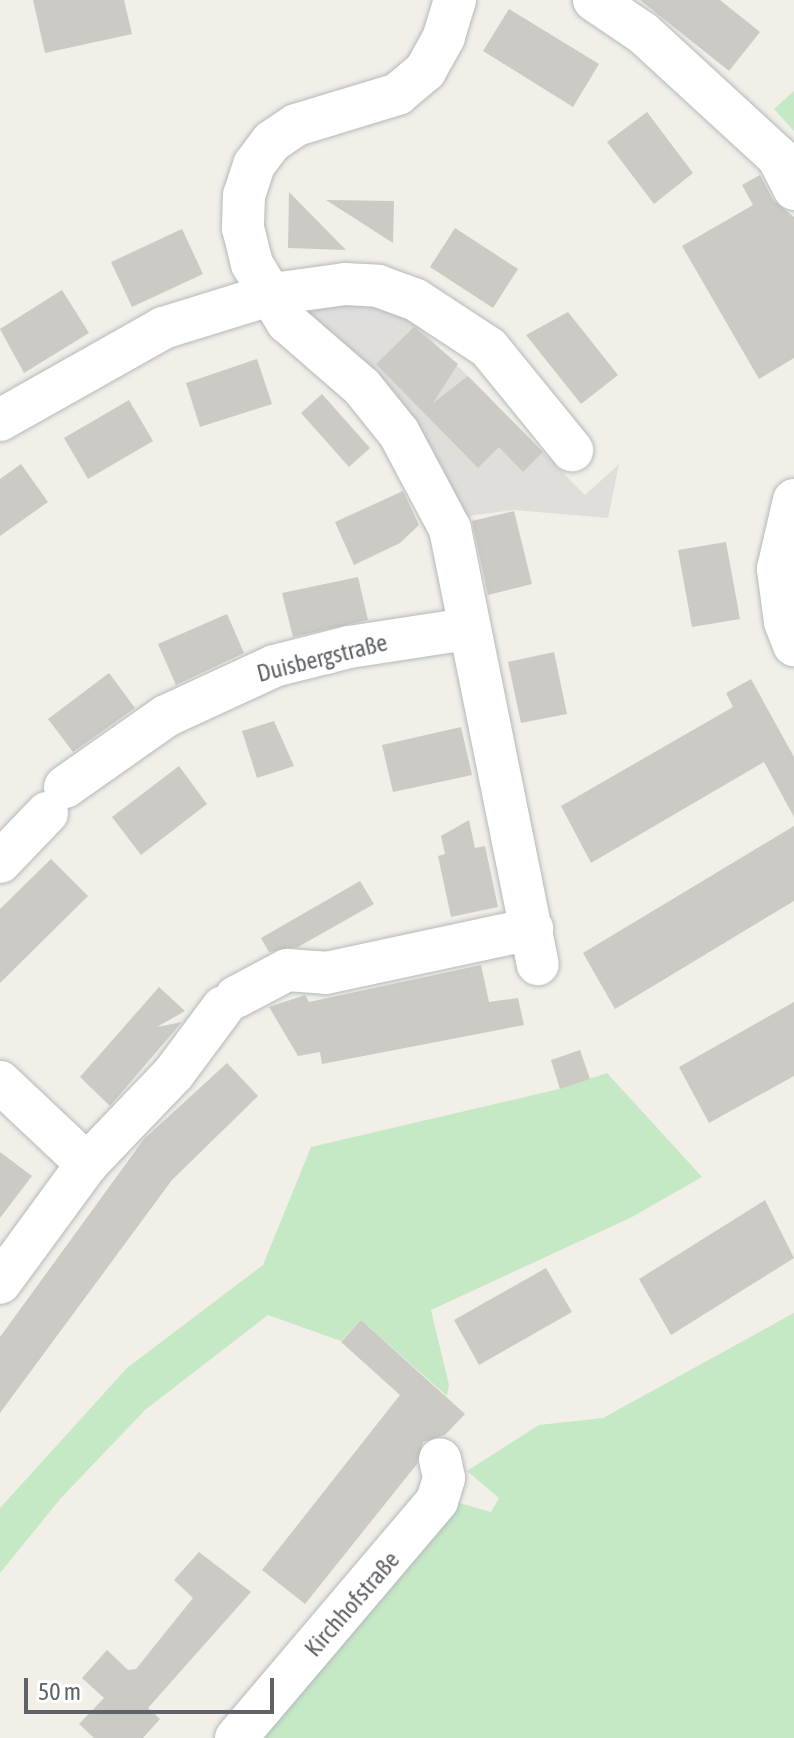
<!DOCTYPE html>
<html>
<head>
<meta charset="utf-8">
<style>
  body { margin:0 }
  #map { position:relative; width:794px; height:1738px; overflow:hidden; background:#f1efe8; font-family:"Asap Condensed",sans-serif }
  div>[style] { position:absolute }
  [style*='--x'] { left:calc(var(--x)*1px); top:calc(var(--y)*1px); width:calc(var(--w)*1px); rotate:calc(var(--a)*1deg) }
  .industrial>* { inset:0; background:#e0deda }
  .green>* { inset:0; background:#c5e8c5 }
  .building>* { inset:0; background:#cccac5 }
  .roads { filter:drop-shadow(0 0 2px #b5b8bc) drop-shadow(0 0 2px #b5b8bc) }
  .minor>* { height:42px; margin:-21px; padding:0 21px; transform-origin:21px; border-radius:21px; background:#fff }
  span { translate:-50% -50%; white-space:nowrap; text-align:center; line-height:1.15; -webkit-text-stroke:8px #fff; paint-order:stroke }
  .street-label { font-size:24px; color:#5f6368 }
  .scale { position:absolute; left:24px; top:1678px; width:250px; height:36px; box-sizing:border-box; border:4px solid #5f6368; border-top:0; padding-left:10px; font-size:24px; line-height:28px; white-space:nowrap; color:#5f6368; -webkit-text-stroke:6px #fff; paint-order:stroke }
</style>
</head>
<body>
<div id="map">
  <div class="industrial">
    <i style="clip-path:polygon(374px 298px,417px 325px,585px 495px,619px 464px,608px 518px,514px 510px,461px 517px,306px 319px,304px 303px)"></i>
  </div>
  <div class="green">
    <i style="clip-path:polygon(794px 91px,794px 131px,774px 109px)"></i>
    <i style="clip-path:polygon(607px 1073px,702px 1177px,632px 1217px,431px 1310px,449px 1385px,447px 1396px,361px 1320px,341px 1341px,268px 1315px,145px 1410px,61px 1498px,0 1573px,0 1508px,127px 1368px,263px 1265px,311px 1147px,559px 1089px)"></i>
    <i style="clip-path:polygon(794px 1313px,794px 1738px,259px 1738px,456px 1502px,491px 1512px,499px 1498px,467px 1471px,539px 1425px,603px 1418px)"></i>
  </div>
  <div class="building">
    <i style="clip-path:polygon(33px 0,124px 0,132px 34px,45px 53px)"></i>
    <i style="clip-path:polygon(640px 0,720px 0,760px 32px,729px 71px)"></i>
    <i style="clip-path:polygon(509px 9px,599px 64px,573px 107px,483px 51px)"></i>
    <i style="clip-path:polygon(647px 112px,693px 173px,654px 204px,607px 142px)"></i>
    <i style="clip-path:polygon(760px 175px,773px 200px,794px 217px,794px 358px,759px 379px,682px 246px,753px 205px,742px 185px)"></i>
    <i style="clip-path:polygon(289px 192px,346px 250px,288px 248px)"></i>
    <i style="clip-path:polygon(326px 200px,394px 201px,393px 243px)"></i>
    <i style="clip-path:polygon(455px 228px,518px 269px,493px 308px,430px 267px)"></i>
    <i style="clip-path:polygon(182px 229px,203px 274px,132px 307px,111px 262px)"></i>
    <i style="clip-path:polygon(62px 290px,89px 333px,24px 373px,0 329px)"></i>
    <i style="clip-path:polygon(568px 312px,618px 375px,581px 404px,526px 335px)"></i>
    <i style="clip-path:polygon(414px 327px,458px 364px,433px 403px,468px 376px,543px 452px,523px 472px,499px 447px,478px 468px,376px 364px)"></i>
    <i style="clip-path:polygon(257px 359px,272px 404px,200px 427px,186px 383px)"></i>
    <i style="clip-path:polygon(322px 394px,370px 448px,349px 467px,301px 413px)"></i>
    <i style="clip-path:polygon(129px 400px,153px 441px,88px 479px,64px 438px)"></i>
    <i style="clip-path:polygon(21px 464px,48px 502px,0 536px,0 479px)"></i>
    <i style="clip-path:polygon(403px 491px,419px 525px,400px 543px,354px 565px,335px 522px)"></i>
    <i style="clip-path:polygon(514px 511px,532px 584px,488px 595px,472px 521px)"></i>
    <i style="clip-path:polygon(726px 542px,740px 619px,692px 627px,678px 550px)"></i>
    <i style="clip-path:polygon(358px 577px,368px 620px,293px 637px,282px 593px)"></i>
    <i style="clip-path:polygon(227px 614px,244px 653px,176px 685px,158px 644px)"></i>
    <i style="clip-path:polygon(554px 652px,567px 714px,521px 723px,508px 662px)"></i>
    <i style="clip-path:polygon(109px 673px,135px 708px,73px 752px,48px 719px)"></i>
    <i style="clip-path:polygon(751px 679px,794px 757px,794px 817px,764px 762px,591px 863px,561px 806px,733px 707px,726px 693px)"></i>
    <i style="clip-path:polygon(274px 721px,294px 766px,257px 778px,242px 731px)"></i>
    <i style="clip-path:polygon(461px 727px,472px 775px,393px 792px,382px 745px)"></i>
    <i style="clip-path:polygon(179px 766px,207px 804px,141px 855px,112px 817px)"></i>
    <i style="clip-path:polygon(469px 820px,475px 848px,485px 846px,498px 907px,451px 917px,438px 856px,445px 854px,441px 836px)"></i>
    <i style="clip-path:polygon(794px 826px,794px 901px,615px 1009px,583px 953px)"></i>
    <i style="clip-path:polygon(51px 859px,88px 896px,0 983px,0 909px)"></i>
    <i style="clip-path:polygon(360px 881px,374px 904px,298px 947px,269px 952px,261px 938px)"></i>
    <i style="clip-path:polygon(481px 965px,489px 1002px,518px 998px,524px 1025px,322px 1064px,320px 1052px,298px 1056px,269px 1007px,305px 995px,309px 1002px)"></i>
    <i style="clip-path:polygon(159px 987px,185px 1011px,157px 1027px,182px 1022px,110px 1106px,80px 1077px)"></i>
    <i style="clip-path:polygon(794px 1002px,794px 1076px,709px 1123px,679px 1067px)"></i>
    <i style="clip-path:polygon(580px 1050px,590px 1079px,560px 1089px,551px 1060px)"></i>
    <i style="clip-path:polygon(227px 1063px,258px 1096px,172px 1180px,0 1413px,0 1337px,144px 1139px)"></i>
    <i style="clip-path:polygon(0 1152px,32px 1176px,0 1218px)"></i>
    <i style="clip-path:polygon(765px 1200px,794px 1258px,671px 1335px,639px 1279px)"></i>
    <i style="clip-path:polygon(546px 1268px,572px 1312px,479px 1365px,454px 1320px)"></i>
    <i style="clip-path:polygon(361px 1320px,465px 1414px,445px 1435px,423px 1442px,417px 1464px,305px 1604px,262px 1570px,400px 1395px,341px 1342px)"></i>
    <i style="clip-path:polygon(199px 1552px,251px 1592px,148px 1708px,160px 1719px,143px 1738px,94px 1738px,79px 1724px,104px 1698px,82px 1678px,107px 1650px,128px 1670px,136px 1669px,193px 1598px,174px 1580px)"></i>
  </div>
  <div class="roads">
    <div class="minor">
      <i style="--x:455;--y:0;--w:39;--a:107"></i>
      <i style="--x:444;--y:37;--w:39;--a:119"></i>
      <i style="--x:425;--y:71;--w:35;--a:140"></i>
      <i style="--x:398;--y:94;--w:107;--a:163.1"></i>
      <i style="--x:296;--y:125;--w:29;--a:146"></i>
      <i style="--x:272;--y:141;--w:30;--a:127"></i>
      <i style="--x:254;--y:165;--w:32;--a:108"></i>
      <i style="--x:244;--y:195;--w:33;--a:92"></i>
      <i style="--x:243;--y:228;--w:37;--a:76"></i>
      <i style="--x:252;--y:264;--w:68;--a:58.9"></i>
      <i style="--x:287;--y:322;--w:99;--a:40.9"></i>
      <i style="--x:362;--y:387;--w:59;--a:51.2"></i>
      <i style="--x:399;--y:433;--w:109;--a:62"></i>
      <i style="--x:450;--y:529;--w:444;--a:78.6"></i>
      <i style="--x:594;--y:0;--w:59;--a:34"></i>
      <i style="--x:643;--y:33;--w:183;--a:42.6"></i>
      <i style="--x:778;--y:157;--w:36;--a:63"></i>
      <i style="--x:0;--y:420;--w:187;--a:-29.4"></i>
      <i style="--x:163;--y:328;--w:115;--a:-17.2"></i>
      <i style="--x:273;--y:294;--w:73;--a:-7.9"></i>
      <i style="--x:345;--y:284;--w:33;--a:3"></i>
      <i style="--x:378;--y:286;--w:40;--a:20.2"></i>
      <i style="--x:416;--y:300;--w:87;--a:33.3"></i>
      <i style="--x:489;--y:348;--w:132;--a:50.9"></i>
      <i style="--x:794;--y:500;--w:71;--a:103.1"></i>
      <i style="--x:778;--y:569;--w:53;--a:82.5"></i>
      <i style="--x:785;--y:622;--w:25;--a:69"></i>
      <i style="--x:65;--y:787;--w:123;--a:-35.1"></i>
      <i style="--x:166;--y:716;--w:119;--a:-24.8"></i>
      <i style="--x:274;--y:666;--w:77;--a:-14.2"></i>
      <i style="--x:349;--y:647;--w:118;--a:-8.7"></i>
      <i style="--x:0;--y:862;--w:68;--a:-46.2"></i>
      <i style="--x:236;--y:997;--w:58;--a:-27.9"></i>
      <i style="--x:287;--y:970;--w:39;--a:4"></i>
      <i style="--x:326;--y:973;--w:211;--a:-12.1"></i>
      <i style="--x:0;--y:1082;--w:120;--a:43.3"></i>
      <i style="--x:87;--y:1164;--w:147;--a:126.2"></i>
      <i style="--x:87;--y:1164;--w:126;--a:-46.3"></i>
      <i style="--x:174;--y:1073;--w:82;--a:-53.4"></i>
      <i style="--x:236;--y:1738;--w:311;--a:-49.7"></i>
      <i style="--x:437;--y:1501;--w:24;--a:-73"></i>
      <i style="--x:444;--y:1478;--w:19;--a:-102"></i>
    </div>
  </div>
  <div class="street-label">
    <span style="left:322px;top:658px;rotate:-14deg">Duisbergstraße</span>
    <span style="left:352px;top:1604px;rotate:-49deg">Kirchhofstraße</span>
  </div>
  <div class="scale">50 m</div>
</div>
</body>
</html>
